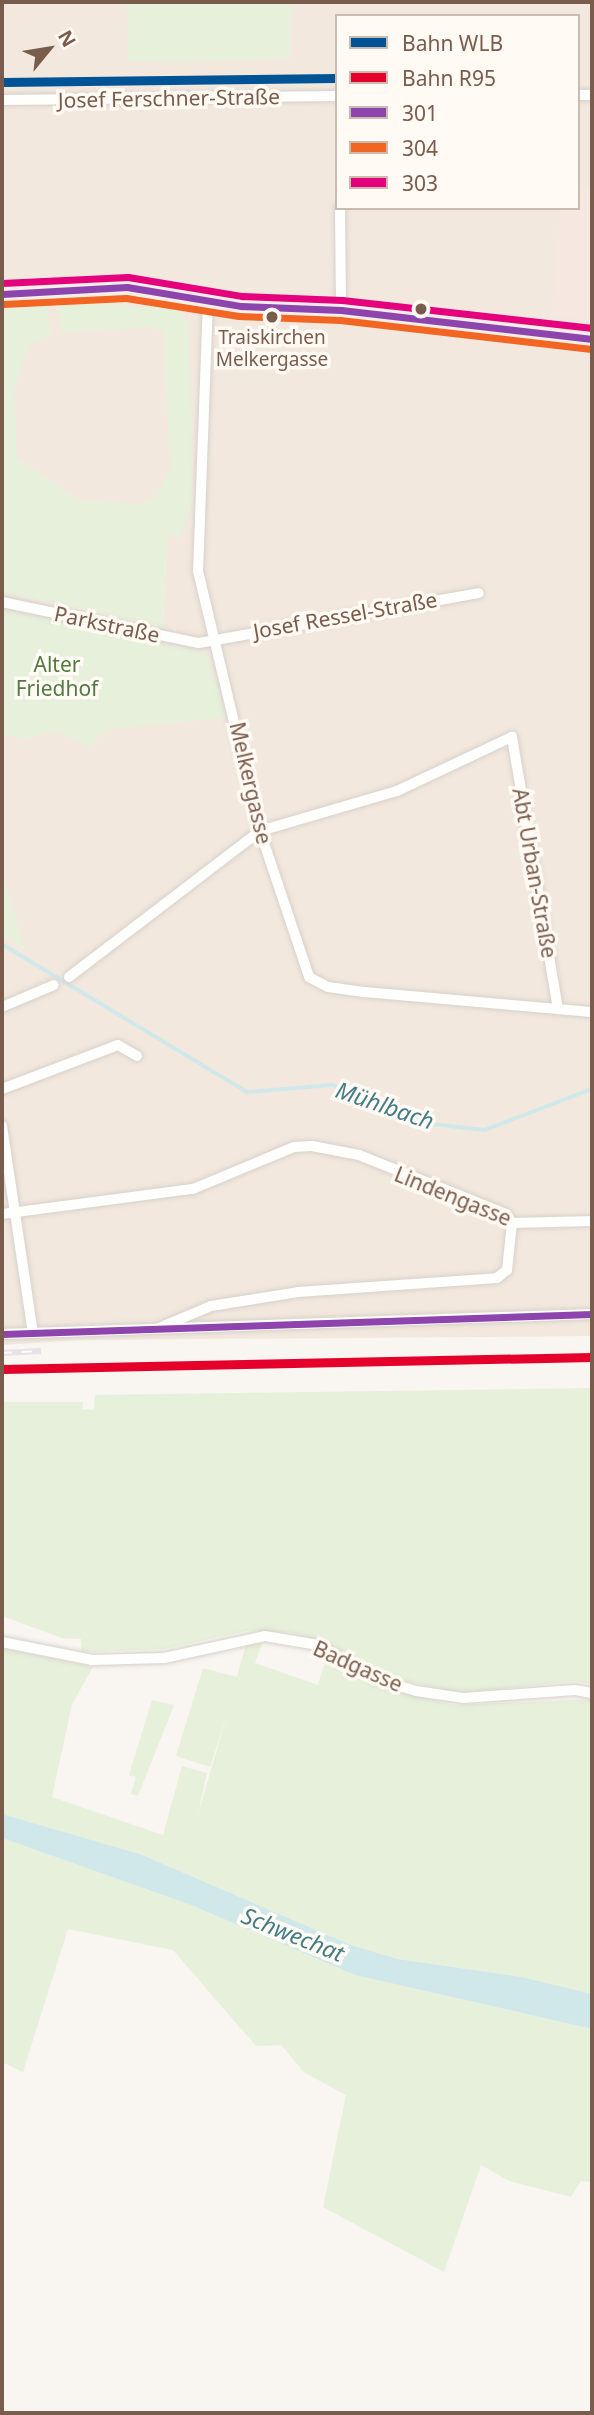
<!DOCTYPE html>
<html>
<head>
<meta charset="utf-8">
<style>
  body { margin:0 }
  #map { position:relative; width:594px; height:2415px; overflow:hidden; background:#f9f5f0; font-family:"Noto Sans",sans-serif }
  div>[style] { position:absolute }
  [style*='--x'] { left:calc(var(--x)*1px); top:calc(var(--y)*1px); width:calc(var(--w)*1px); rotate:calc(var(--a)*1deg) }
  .residential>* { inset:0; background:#f2e8de }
  .commercial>* { inset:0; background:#f6e8e1 }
  .green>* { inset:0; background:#e7f0db }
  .water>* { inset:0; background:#d0e8ea }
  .stream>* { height:3.5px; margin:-1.75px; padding:0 1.75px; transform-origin:1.75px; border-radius:1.75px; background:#d0e8ea }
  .roads { filter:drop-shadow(0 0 2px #d7d1cb) drop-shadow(0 0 2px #d7d1cb) }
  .minor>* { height:10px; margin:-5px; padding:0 5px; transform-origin:5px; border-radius:5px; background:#fefefd }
  .primary>* { height:16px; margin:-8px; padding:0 8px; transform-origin:8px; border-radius:8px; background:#f3eee8 }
  .rail>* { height:6px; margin-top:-3px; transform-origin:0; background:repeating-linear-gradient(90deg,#fffaf3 0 10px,#e6e3e7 0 20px); box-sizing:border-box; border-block:2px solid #e6e3e7 }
  .bus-1>* { height:7px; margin:-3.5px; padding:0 3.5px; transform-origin:3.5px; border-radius:3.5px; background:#8e44ad }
  .bus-2>* { height:7px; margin:-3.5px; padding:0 3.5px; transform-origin:3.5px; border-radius:3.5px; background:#f26522 }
  .bus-3>* { height:7px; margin:-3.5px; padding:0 3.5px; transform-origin:3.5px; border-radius:3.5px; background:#e5007d }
  .rail-1>* { height:9px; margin:-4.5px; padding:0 4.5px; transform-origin:4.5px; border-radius:4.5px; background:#005395 }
  .rail-2>* { height:9px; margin:-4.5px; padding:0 4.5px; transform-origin:4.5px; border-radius:4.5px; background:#e4002b }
  .dots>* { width:19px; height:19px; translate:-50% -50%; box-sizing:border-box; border:4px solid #fffaf3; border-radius:50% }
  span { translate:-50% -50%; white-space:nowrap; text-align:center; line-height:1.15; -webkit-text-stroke:7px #fffaf3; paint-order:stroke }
  .bus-label { font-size:19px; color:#7a5c4d }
  .street-label { font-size:21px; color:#7a5c4d }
  .park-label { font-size:21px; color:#537a41 }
  .water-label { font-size:23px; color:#437c86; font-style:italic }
  .frame { position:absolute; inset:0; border:4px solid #7a5c4d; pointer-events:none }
  .legend { position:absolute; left:335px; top:14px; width:245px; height:196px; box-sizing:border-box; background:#fffaf3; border:2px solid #cabbb1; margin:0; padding:9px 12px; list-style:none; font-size:21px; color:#7a5c4d }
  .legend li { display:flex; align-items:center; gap:14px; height:35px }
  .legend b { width:35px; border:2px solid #cabbb1 }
  .north { position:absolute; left:14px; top:14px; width:70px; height:70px; -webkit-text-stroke:5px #fffaf3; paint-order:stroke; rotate:60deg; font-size:19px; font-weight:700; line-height:28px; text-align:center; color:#7a5c4d }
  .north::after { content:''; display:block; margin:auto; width:24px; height:32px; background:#7a5c4d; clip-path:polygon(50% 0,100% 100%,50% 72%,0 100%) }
</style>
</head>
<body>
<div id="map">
  <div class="residential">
    <i style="clip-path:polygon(evenodd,2px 2px,592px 2px,592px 1336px,79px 1340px,2px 1345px,2px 936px,24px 949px,2px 873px,2px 592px,163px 627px,167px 535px,2px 492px,2px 2px,337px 16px,578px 16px,578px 208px,337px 208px,337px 16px)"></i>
  </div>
  <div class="commercial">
    <i style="clip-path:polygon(592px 188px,592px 319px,552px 317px,561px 208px,578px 208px,578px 190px)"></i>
  </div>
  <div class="green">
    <i style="clip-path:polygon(127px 2px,292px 2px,290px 59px,128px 62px)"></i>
    <i style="clip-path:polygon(56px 301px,179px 309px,189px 325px,193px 503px,180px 538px,167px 535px,163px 627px,2px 592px,3px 310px,46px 302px,51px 334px,28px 346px,14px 390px,17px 458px,80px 500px,142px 505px,158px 494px,170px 468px,163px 330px,144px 327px,61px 333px)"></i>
    <i style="clip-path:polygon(2px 609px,207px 653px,228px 718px,106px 729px,90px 747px,55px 731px,27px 739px,2px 735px)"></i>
    <i style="clip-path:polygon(2px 873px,25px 950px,2px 936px)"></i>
    <i style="clip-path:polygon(592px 1388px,592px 1684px,574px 1681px,460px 1693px,389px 1677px,315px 1639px,289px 1632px,246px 1631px,164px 1649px,82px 1652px,81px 1639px,62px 1638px,2px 1616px,2px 1402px,83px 1402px,82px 1409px,94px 1410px,95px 1395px)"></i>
    <i style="clip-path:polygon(262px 1643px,255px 1663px,318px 1685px,326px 1659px,394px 1691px,453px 1705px,592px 1699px,592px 1994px,522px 1977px,398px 1959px,351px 1945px,140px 1854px,2px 1814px,2px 1648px,93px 1667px,72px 1704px,52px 1797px,163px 1835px,182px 1766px,207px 1773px,198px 1814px,227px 1715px,210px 1767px,176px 1756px,203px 1668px,237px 1677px,246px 1644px)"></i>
    <i style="clip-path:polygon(152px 1700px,174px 1705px,138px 1796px,131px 1794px,136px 1777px,129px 1775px)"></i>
    <i style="clip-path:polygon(2px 1838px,191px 1905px,355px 1975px,592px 2029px,592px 2182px,581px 2181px,571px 2197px,509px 2181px,481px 2165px,444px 2272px,323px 2207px,346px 2095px,305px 2073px,281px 2045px,256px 2046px,173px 1950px,68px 1929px,23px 2072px,2px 2062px)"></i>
  </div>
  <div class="water">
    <i style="clip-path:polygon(2px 1814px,140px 1854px,351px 1945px,398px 1959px,522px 1977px,592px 1994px,592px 2029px,355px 1975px,191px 1905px,2px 1838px)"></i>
  </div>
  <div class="stream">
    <i style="--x:2;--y:944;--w:286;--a:31.1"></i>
    <i style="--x:247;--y:1092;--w:85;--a:-4.7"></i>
    <i style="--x:332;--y:1085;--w:107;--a:21.3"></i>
    <i style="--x:432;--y:1124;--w:53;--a:6.5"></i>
    <i style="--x:485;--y:1130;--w:115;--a:-21"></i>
  </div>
  <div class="roads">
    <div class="minor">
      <i style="--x:578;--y:95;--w:14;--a:0"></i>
      <i style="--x:2;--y:100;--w:335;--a:-0.7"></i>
      <i style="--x:340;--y:208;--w:102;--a:89.4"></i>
      <i style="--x:208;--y:300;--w:271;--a:92.1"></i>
      <i style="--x:198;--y:571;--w:267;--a:76.6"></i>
      <i style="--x:260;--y:831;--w:154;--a:71.4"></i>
      <i style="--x:309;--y:977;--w:21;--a:28"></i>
      <i style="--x:328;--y:987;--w:36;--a:8"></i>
      <i style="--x:364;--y:992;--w:229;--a:5"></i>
      <i style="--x:2;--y:602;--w:201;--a:11.8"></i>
      <i style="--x:199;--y:643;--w:284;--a:-10.1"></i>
      <i style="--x:69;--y:977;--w:240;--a:-37.4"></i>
      <i style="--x:260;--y:831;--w:143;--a:-16.3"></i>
      <i style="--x:397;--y:791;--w:127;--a:-25.2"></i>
      <i style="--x:512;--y:737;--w:276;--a:80.4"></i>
      <i style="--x:2;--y:1007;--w:56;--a:-22.9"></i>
      <i style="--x:2;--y:1089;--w:124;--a:-20.8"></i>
      <i style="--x:118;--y:1045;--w:22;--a:30"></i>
      <i style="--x:2;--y:1126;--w:209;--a:81.5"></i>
      <i style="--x:2;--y:1214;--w:193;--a:-7.5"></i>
      <i style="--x:193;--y:1189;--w:109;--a:-22.6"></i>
      <i style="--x:294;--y:1147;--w:18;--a:-3"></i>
      <i style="--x:312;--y:1146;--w:48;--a:10.8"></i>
      <i style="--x:359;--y:1155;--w:158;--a:21.9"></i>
      <i style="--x:506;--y:1214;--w:11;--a:56"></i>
      <i style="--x:512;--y:1223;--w:80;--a:-1.4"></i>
      <i style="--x:161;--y:1327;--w:54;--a:-22.8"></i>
      <i style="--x:211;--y:1306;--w:88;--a:-9.1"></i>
      <i style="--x:298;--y:1292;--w:199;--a:-4"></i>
      <i style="--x:497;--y:1278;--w:13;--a:-39"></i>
      <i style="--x:507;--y:1270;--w:47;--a:-83.9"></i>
      <i style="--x:2;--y:1334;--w:590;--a:-1.94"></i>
      <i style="--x:2;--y:1642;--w:92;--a:11.3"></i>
      <i style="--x:92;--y:1660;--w:72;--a:-1.6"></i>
      <i style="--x:164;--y:1658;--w:103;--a:-12.3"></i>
      <i style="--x:265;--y:1636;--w:54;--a:9.6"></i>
      <i style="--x:318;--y:1645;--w:68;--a:30"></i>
      <i style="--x:377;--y:1679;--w:41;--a:17.1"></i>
      <i style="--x:416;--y:1691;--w:49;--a:8.3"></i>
      <i style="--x:464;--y:1698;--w:111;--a:-4.1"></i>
      <i style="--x:575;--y:1690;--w:17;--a:10"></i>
    </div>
    <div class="primary">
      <i style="--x:2;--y:294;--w:125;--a:-3.2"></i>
      <i style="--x:127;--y:287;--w:116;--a:9.5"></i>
      <i style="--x:241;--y:306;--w:100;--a:2.3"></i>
      <i style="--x:341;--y:310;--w:253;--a:6.6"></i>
    </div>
  </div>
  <div class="rail">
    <i style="--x:2;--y:1353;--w:39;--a:-3"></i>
  </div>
  <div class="bus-1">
    <i style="--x:2;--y:294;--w:125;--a:-3.2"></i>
    <i style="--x:127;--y:287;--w:116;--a:9.5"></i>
    <i style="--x:241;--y:306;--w:100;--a:2.3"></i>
    <i style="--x:341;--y:310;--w:253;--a:6.6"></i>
    <i style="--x:2;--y:1334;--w:590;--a:-1.94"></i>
  </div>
  <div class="bus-2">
    <i style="--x:3;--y:304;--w:123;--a:-2.8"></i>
    <i style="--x:126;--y:298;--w:114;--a:9.1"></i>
    <i style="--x:239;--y:316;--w:101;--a:2.3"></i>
    <i style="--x:340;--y:320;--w:253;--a:6.6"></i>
  </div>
  <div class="bus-3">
    <i style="--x:2;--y:283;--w:126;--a:-2.7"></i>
    <i style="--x:128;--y:277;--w:116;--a:9.5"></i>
    <i style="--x:242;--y:296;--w:100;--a:2.3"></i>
    <i style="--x:342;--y:300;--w:252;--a:6.4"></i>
  </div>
  <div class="rail-1">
    <i style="--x:2;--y:82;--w:335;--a:-0.7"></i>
  </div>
  <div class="rail-2">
    <i style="--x:2;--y:1369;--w:590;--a:-1.17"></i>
  </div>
  <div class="dots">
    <i style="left:421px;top:309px;background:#7a5c4d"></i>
    <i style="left:272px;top:317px;background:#7a5c4d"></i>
  </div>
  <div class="bus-label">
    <span style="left:272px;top:349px">Traiskirchen<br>Melkergasse</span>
  </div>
  <div class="street-label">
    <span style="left:169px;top:98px;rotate:-1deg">Josef Ferschner-Straße</span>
    <span style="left:345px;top:615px;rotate:-10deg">Josef Ressel-Straße</span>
    <span style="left:107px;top:624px;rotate:12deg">Parkstraße</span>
    <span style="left:251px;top:783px;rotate:77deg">Melkergasse</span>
    <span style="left:535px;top:873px;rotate:80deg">Abt Urban-Straße</span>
    <span style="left:453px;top:1196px;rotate:22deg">Lindengasse</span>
    <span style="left:358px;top:1666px;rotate:24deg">Badgasse</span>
  </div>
  <div class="park-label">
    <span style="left:57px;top:676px">Alter<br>Friedhof</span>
  </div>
  <div class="water-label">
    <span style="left:385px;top:1105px;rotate:19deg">Mühlbach</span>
    <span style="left:293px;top:1934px;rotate:22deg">Schwechat</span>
  </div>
  <div class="frame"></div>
  <ul class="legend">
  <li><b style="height:9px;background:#005395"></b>Bahn WLB</li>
  <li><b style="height:9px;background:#e4002b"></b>Bahn R95</li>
  <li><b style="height:9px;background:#8e44ad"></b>301</li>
  <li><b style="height:9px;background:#f26522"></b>304</li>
  <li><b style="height:9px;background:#e5007d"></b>303</li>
  </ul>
  <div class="north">N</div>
</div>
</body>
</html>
